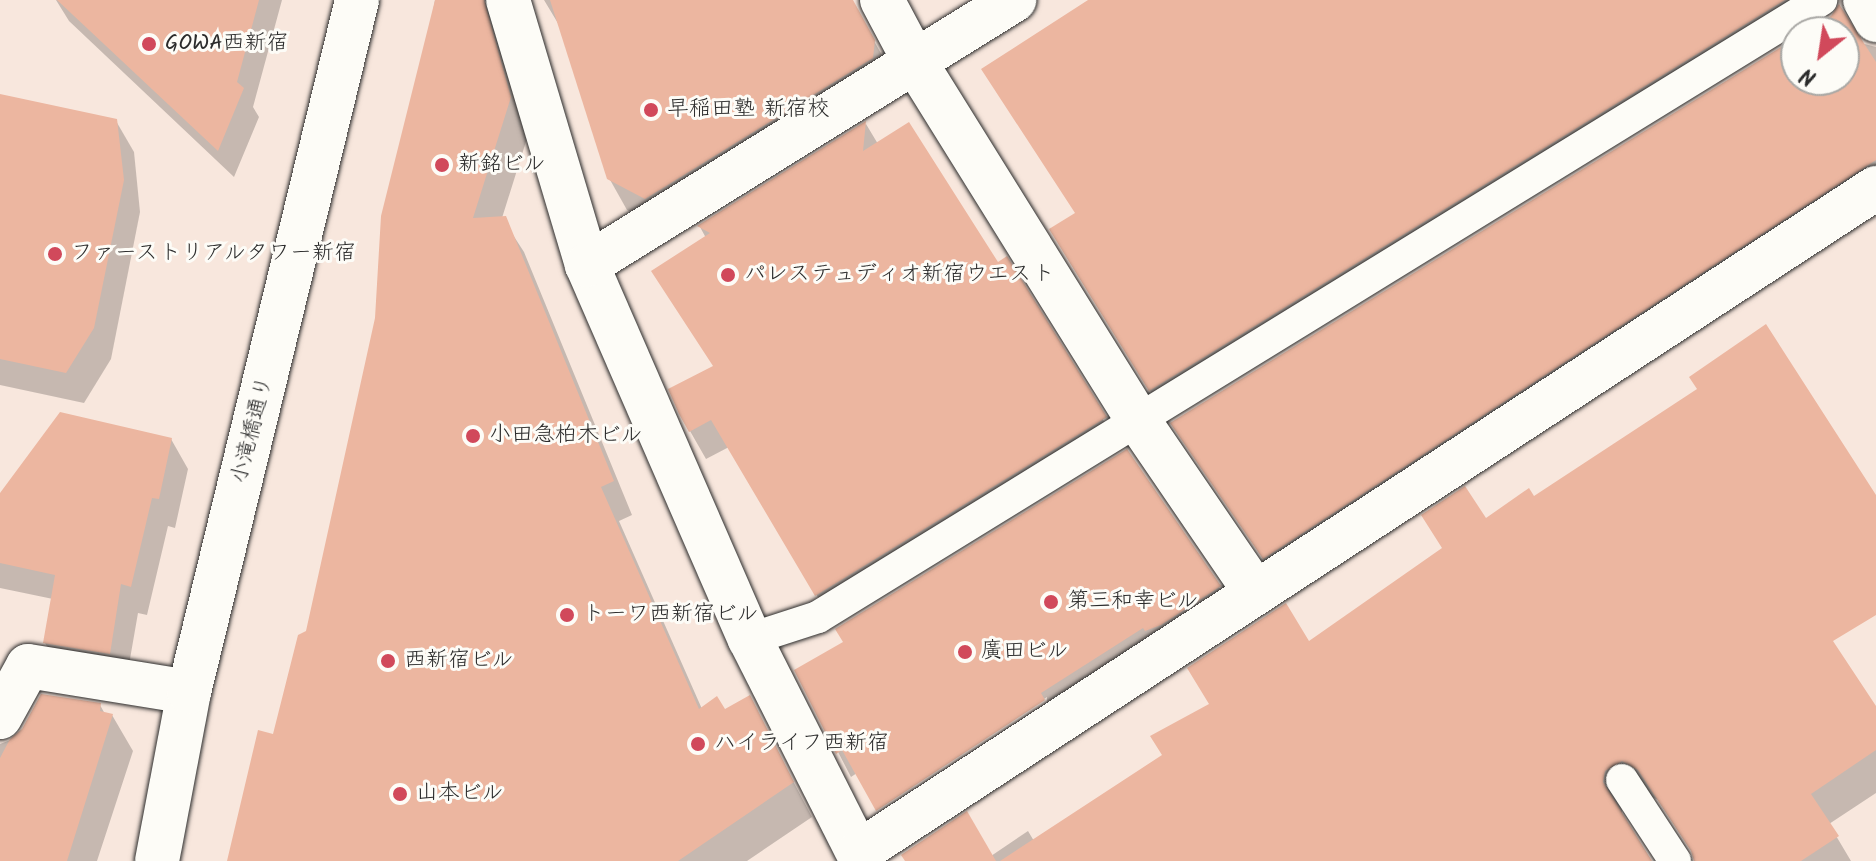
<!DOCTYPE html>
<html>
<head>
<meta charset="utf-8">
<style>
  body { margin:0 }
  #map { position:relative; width:1876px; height:861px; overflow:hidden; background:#f8e7dd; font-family:Kalam,"Klee One",sans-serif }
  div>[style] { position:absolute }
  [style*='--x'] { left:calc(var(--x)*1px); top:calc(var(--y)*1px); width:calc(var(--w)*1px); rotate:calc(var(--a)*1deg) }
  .shadow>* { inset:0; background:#0003 }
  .building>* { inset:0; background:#ecb6a0 }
  .roads { filter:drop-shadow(0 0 2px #2b2b2b) drop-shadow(0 0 2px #2b2b2b) }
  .service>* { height:32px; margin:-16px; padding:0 16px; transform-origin:16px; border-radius:16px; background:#fdfcf7 }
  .minor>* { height:44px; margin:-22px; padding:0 22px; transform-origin:22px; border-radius:22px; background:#fdfcf7 }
  .tertiary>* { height:44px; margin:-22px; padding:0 22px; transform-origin:22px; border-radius:22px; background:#fdfcf7 }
  .dots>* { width:22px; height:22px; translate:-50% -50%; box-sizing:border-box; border:4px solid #fdfcf7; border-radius:50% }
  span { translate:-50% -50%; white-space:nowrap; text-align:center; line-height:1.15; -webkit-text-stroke:6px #fdfcf7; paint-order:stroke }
  .poi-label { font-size:22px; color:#2b2b2b }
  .left { translate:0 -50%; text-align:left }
  .street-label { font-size:22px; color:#2b2b2b }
  .north { position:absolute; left:1780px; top:16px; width:80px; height:80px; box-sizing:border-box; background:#fdfcf7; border:2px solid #a9a8a5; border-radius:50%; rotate:210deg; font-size:22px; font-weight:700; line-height:32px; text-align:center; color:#2b2b2b }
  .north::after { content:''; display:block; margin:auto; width:28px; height:36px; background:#d1495b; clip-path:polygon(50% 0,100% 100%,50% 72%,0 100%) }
</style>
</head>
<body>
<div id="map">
  <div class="shadow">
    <i style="clip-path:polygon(56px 0,282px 0,253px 107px,259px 117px,234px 177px,69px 21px)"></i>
    <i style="clip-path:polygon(435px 0,522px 0,529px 132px,502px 218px,524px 252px,632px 515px,619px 521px,702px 709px,725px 712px,749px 698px,812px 817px,747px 861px,229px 861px,259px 733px,274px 736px,308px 633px,377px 318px)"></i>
    <i style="clip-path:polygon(544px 0,851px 0,892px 73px,664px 230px,627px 210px,609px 178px,562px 30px)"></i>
    <i style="clip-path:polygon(1092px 0,1831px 0,1836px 8px,1826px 10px,1166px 416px,1066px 256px,1076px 214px)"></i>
    <i style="clip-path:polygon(1832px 18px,1861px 43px,1876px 47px,1876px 199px,1282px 587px,1173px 423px,1796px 40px,1796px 80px,1844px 80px,1844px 32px,1809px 32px)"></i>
    <i style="clip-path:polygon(0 96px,116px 121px,134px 152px,140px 212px,111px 359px,84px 403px,0 385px)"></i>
    <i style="clip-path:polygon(866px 124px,878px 144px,997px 265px,1121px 446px,833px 623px,729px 447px,706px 459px,690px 431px,714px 367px,706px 238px,700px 227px)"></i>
    <i style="clip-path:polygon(1766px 326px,1722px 478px,1876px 709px,1876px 793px,1829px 824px,1851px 861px,1698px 861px,1658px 800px,1640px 791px,1622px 802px,1622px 819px,1650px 861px,907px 861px,991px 856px,1028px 831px,1034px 841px,1164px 756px,1211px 705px,1308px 643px,1485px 521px,1534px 499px,1699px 390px)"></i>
    <i style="clip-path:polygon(171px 439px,188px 469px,175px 528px,168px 526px,147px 615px,138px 613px,126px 682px,62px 672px,45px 643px,53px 599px,0 588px,0 496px)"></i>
    <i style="clip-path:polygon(1219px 587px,1233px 610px,891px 833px,879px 812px,1047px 702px,1047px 697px,877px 808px,857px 773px,851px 777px,796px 671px)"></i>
    <i style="clip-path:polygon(100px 705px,105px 714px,112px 715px,133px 751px,97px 861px,0 861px,0 744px)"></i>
  </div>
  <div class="building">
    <i style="clip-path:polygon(57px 0,259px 0,237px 82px,244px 88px,218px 151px)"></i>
    <i style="clip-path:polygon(435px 0,484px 0,511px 97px,473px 218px,506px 216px,614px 481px,601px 487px,699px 709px,717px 696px,725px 709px,750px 695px,794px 782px,678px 861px,227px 861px,258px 730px,273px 734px,298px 635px,306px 631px,375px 318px,381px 216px)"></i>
    <i style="clip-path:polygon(550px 0,853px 0,875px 40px,873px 58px,645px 199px,607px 179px)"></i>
    <i style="clip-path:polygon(1088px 0,1785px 0,1149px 391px,1049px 229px,1075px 213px,981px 69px)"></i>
    <i style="clip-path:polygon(1839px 4px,1876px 62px,1876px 160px,1263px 559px,1170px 423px,1796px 38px,1796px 80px,1844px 80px,1844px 32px,1805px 32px,1831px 16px)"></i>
    <i style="clip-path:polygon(0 94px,117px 119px,124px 180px,94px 328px,66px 373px,0 359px)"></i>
    <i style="clip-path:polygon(866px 121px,863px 151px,909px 122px,998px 262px,1007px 256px,1107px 417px,815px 596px,711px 420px,689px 432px,679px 414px,668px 389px,713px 366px,651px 271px,710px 233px,697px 226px)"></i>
    <i style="clip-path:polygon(1766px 324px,1876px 495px,1876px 615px,1833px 641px,1876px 706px,1876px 750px,1811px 794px,1839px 836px,1801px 861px,1694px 861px,1691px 851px,1638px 770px,1622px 761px,1605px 771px,1603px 782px,1652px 861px,1000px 861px,1162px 755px,1150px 736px,1209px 704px,1187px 668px,1286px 603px,1309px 641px,1442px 548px,1421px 515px,1465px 486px,1486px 518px,1529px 488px,1534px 496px,1697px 389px,1689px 377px)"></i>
    <i style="clip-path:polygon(60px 412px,172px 438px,159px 499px,152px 498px,131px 587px,121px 584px,110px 654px,43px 643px,55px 575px,0 563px,0 493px)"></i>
    <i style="clip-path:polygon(1127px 449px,1221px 586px,1161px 625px,1145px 631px,1143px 628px,1041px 693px,1045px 700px,876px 811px,842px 750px,836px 754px,794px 670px,843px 642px,835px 629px)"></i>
    <i style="clip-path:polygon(41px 694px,101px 703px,100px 711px,113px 714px,67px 861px,0 861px,0 758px,10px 739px,22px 729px)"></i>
    <i style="clip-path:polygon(967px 811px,996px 861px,905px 861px,901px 855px)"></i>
  </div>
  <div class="roads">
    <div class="service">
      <i style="--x:750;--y:639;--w:71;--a:-17.9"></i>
      <i style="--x:818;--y:617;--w:1178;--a:-31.6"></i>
      <i style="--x:1622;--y:780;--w:97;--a:56.8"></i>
    </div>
    <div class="minor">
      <i style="--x:508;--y:0;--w:277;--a:73.4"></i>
      <i style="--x:587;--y:265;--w:408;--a:66.5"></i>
      <i style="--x:750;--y:639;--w:249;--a:63.2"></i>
      <i style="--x:882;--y:0;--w:70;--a:62"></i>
      <i style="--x:915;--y:62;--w:422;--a:58.1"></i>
      <i style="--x:1138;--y:420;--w:209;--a:55.7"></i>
      <i style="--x:1865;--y:0;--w:23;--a:61"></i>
      <i style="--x:587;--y:265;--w:503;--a:-31.82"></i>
      <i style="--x:0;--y:717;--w:58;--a:-61.2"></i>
      <i style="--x:28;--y:666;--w:163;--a:9.2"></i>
      <i style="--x:859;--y:852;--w:1215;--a:-33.14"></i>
    </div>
    <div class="tertiary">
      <i style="--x:157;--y:861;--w:172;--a:-79.3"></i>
      <i style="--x:189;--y:692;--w:712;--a:-76.35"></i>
    </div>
  </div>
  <div class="dots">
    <i style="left:149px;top:44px;background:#d1495b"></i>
    <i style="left:651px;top:110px;background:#d1495b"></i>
    <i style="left:442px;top:165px;background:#d1495b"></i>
    <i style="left:55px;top:254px;background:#d1495b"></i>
    <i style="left:728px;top:275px;background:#d1495b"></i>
    <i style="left:473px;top:436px;background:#d1495b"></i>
    <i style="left:1051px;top:602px;background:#d1495b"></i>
    <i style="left:567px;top:615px;background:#d1495b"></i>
    <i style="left:965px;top:652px;background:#d1495b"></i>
    <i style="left:388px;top:661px;background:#d1495b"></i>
    <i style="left:698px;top:744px;background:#d1495b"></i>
    <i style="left:400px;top:794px;background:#d1495b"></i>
  </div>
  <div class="poi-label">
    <span class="left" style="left:165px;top:44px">GOWA西新宿</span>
    <span class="left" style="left:667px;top:110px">早稲田塾 新宿校</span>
    <span class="left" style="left:458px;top:165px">新銘ビル</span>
    <span class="left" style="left:71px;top:254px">ファーストリアルタワー新宿</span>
    <span class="left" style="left:744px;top:275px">パレステュディオ新宿ウエスト</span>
    <span class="left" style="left:489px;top:436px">小田急柏木ビル</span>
    <span class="left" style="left:1067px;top:602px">第三和幸ビル</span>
    <span class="left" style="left:583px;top:615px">トーワ西新宿ビル</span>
    <span class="left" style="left:981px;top:652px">廣田ビル</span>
    <span class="left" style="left:404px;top:661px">西新宿ビル</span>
    <span class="left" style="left:714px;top:744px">ハイライフ西新宿</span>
    <span class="left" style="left:416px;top:794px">山本ビル</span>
  </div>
  <div class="street-label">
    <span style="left:253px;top:430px;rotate:-76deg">小滝橋通り</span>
  </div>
  <div class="north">N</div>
</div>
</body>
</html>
